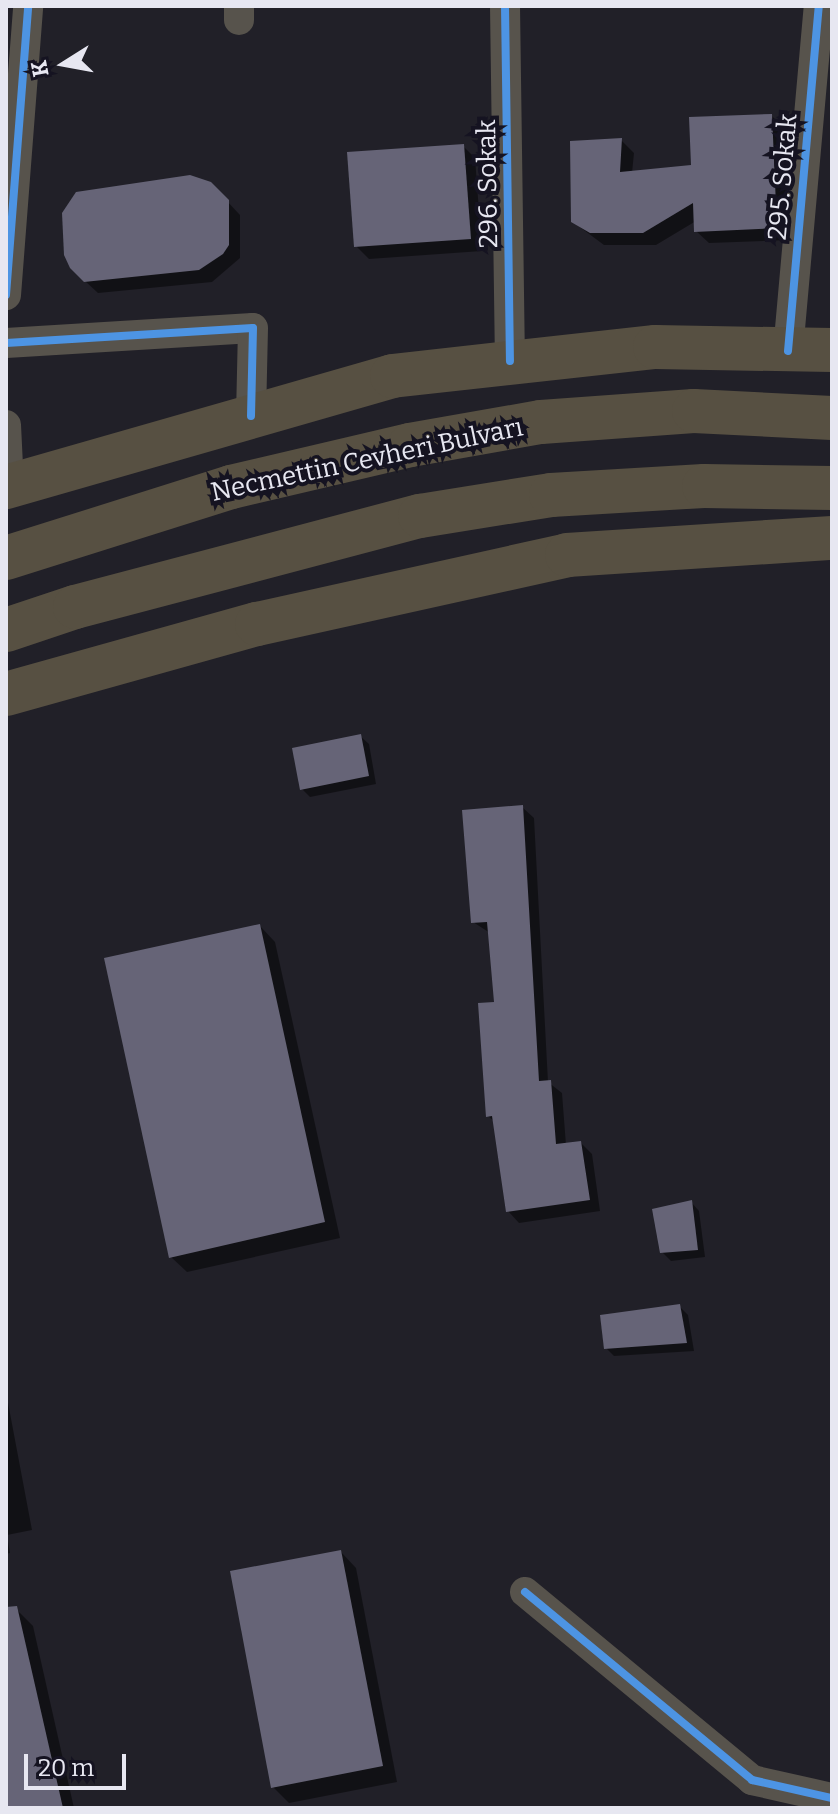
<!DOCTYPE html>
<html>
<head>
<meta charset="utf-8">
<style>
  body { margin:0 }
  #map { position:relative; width:838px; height:1814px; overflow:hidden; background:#212028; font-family:Bitter,serif }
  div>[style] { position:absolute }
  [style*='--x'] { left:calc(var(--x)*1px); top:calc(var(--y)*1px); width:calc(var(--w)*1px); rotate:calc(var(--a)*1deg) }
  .shadow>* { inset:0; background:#0007 }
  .building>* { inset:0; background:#666477 }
  .minor>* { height:30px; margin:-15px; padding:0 15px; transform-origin:15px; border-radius:15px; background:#57534c }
  .primary>* { height:44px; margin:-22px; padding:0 22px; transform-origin:22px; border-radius:22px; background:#575042 }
  .cycleway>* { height:8px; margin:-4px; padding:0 4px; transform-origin:4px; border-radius:4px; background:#4d94e3 }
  span { translate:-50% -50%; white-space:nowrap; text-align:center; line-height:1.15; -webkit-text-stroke:8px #151321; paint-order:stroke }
  .street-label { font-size:26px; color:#e7e7f1 }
  .frame { position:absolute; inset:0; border:8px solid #e7e7f1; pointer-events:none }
  .north { position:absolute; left:24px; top:24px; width:80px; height:80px; -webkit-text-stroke:6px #151321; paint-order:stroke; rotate:259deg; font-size:22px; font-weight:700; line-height:32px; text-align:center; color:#e7e7f1 }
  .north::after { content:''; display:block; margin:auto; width:28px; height:36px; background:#e7e7f1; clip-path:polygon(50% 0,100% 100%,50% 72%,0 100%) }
  .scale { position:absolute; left:24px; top:1754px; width:102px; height:36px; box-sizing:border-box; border:4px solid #e7e7f1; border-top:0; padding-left:10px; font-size:24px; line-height:28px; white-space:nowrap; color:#e7e7f1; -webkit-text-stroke:6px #151321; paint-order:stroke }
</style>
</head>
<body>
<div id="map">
  <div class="shadow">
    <i style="clip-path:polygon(772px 116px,784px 129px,789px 240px,709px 243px,696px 231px,696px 221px,656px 245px,604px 245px,573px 222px,621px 140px,634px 153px,632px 173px,693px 167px)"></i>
    <i style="clip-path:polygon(463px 146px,475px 158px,482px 251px,369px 259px,356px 246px)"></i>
    <i style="clip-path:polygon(210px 183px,240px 215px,240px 258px,212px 282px,98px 293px,85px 281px)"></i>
    <i style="clip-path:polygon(360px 736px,369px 744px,376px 784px,310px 797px,302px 789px)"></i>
    <i style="clip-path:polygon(522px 807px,534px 818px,548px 1082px,562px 1093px,566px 1145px,581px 1143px,592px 1154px,600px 1211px,519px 1223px,508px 1211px,495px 1122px,488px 1116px,496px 1003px,490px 933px,473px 922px)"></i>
    <i style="clip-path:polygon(260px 926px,275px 942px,340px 1238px,187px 1272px,171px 1257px)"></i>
    <i style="clip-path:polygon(691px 1202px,699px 1211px,705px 1257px,671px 1261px,662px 1252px)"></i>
    <i style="clip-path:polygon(679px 1306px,688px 1315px,694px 1351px,614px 1356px,606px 1348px)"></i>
    <i style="clip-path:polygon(6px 1392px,32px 1530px,7px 1535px,10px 1553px,6px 1554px)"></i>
    <i style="clip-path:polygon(341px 1552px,356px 1568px,397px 1782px,289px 1803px,273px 1787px)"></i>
    <i style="clip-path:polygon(17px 1610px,33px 1626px,74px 1808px,6px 1808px,6px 1612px)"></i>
  </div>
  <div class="building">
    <i style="clip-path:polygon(772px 114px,777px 228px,694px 232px,693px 203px,643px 233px,590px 233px,571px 222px,570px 141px,622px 138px,620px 172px,691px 165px,689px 117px)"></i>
    <i style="clip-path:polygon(464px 144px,471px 239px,354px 247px,347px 152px)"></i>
    <i style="clip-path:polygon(190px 175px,211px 182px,229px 200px,229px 245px,223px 254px,199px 270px,84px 282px,70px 268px,64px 255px,62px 213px,76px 192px)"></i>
    <i style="clip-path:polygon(361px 734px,369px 776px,300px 790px,292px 748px)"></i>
    <i style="clip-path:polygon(523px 805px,539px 1081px,551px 1080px,556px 1144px,581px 1141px,590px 1200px,506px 1212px,492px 1116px,486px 1117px,478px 1003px,494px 1002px,487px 922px,471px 923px,462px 810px)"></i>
    <i style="clip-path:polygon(260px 924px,325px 1222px,169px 1258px,104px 958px)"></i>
    <i style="clip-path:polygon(692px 1200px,698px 1250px,660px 1253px,652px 1209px)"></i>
    <i style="clip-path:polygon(680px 1304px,687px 1343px,604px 1349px,600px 1315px)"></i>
    <i style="clip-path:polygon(341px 1550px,383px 1766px,271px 1788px,230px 1571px)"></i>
    <i style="clip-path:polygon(17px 1606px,63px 1808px,6px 1808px,6px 1607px)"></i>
  </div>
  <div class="minor">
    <i style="--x:505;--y:6;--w:355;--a:89.2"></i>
    <i style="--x:239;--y:20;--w:14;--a:-90"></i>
    <i style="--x:6;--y:295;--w:290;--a:-85.6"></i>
    <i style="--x:6;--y:343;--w:247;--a:-3.5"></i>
    <i style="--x:253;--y:328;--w:88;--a:91.3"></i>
    <i style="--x:788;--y:351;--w:346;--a:-84.9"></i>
    <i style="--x:6;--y:425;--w:61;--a:87.2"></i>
    <i style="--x:525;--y:1592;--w:295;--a:39.6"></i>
    <i style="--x:752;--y:1780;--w:82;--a:12.7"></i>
  </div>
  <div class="primary">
    <i style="--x:6;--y:487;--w:402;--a:-16"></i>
    <i style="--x:392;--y:376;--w:265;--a:-6.3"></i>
    <i style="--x:655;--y:347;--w:177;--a:1"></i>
    <i style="--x:6;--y:558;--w:236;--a:-17.5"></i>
    <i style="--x:231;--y:487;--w:184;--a:-13.2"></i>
    <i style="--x:410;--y:445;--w:133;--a:-10"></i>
    <i style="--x:541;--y:422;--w:153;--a:-4.1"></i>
    <i style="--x:694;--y:411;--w:138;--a:2.9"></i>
    <i style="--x:6;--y:630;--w:73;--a:-18.4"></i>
    <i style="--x:75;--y:607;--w:357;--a:-14.8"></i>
    <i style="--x:420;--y:516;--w:133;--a:-9.1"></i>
    <i style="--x:551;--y:495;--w:153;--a:-3.4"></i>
    <i style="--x:704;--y:486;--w:128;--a:0.9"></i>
    <i style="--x:6;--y:694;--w:261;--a:-15.6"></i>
    <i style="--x:257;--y:624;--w:318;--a:-12.5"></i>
    <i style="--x:567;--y:555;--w:266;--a:-3.7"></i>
  </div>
  <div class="cycleway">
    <i style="--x:505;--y:6;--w:355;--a:89.2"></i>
    <i style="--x:6;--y:295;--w:290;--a:-85.6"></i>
    <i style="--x:6;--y:343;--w:247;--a:-3.5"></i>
    <i style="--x:253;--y:328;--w:88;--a:91.3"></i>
    <i style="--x:788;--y:351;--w:346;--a:-84.9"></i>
    <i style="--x:525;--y:1592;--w:295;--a:39.6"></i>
    <i style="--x:752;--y:1780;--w:82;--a:12.7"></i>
  </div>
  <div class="street-label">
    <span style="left:783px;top:177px;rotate:-85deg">295. Sokak</span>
    <span style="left:488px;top:184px;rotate:-91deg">296. Sokak</span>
    <span style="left:367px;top:460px;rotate:-12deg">Necmettin Cevheri Bulvarı</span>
  </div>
  <div class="frame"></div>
  <div class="north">K</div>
  <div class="scale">20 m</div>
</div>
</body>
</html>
